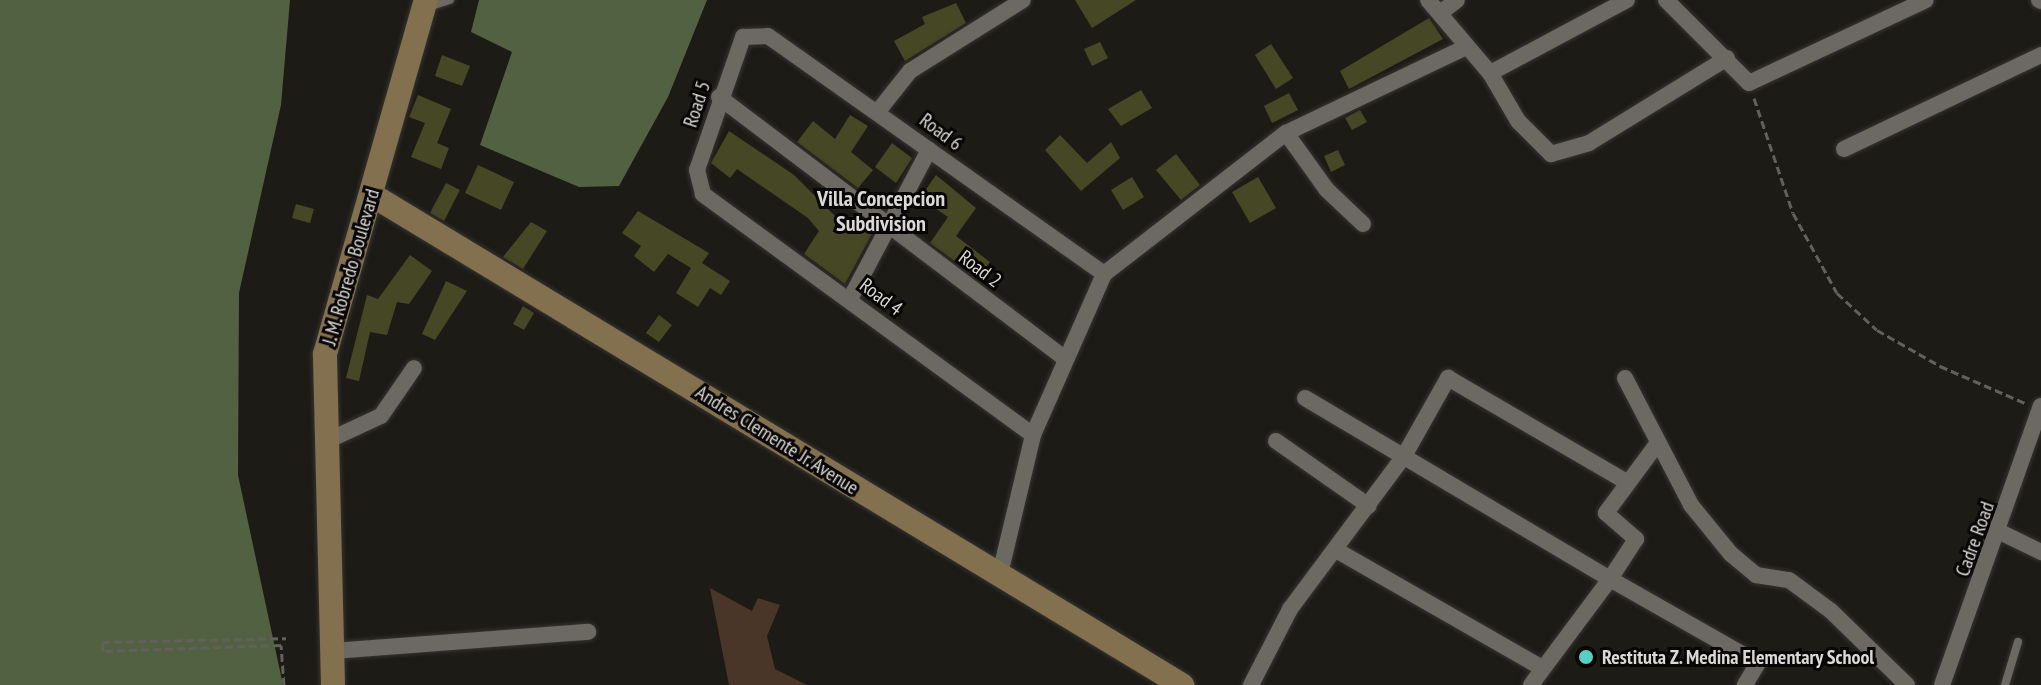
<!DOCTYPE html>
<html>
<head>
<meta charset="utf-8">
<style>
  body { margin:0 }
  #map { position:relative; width:2041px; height:685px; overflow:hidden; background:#1d1b16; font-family:"PT Sans Narrow",sans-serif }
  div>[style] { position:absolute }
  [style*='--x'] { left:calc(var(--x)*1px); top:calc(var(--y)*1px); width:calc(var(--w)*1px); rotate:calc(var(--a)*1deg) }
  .green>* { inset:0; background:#4a3628 }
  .water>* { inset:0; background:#516141 }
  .building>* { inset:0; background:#464825 }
  .path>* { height:3px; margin-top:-1.5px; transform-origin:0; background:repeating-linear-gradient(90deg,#61605b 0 8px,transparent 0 12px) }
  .roads { filter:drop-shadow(0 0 2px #353431) drop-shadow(0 0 2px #353431) }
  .service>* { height:8px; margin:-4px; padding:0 4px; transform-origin:4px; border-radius:4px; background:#6b6962 }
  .minor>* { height:16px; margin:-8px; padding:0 8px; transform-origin:8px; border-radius:8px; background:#6b6962 }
  .secondary>* { height:24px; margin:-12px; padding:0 12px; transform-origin:12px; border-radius:12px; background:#83704f }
  .dots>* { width:22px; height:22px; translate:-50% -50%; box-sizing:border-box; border:4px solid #070605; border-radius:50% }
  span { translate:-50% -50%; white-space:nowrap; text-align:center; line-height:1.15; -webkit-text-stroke:6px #070605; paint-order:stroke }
  .street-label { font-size:20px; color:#dad9d5 }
  .poi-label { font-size:20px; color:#dad9d5; font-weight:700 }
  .left { translate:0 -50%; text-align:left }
  .neighbourhood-label { font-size:22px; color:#dad9d5; font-weight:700 }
</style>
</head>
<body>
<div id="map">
  <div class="green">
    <i style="clip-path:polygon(710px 588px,752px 611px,758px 598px,780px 605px,767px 636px,775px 669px,807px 685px,729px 685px)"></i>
  </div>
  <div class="water">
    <i style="clip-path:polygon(0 0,290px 0,281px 105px,239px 293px,238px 475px,283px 685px,0 685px)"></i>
    <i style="clip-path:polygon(479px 0,707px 0,668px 97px,619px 186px,579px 187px,480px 145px,512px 52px,471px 32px)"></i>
  </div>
  <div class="building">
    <i style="clip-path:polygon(1075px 0,1136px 0,1092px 28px)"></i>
    <i style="clip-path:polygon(956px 3px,966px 23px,905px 61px,894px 41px,925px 24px,922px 17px)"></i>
    <i style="clip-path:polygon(1429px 18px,1443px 39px,1349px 89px,1340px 71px)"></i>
    <i style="clip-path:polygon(1100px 42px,1108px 58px,1092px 66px,1084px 49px)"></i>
    <i style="clip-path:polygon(1271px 44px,1293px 78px,1276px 89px,1255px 55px)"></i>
    <i style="clip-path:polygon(442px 55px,470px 66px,462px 86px,435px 76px)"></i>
    <i style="clip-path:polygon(1141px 90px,1152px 108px,1121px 126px,1108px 109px)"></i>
    <i style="clip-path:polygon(1289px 93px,1298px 110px,1272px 123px,1264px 106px)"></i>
    <i style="clip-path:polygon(418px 95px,451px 109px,437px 143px,449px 148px,441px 169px,411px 157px,425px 123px,409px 117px)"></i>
    <i style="clip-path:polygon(1360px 110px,1367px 122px,1352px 130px,1345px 118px)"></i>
    <i style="clip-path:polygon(850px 115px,868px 126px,851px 152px,873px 170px,858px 188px,797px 142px,813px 121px,835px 139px)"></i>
    <i style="clip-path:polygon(729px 131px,794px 175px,845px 226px,852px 216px,873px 232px,845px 284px,804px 254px,819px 231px,808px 218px,737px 169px,730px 178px,711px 163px)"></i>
    <i style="clip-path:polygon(1060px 135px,1087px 163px,1111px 142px,1120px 158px,1081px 191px,1045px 150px)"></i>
    <i style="clip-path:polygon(892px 143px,912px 158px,896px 183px,875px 167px)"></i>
    <i style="clip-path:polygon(1338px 150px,1345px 165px,1331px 172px,1324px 156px)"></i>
    <i style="clip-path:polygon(1176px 154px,1200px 185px,1181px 200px,1156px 170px)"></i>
    <i style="clip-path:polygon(478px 165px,514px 182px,501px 210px,465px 193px)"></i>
    <i style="clip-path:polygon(936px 175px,976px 208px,956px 236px,990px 262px,978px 278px,930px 243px,948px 217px,920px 198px)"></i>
    <i style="clip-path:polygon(1132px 177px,1144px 197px,1123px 210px,1111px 190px)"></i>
    <i style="clip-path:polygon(1258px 177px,1276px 208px,1250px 223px,1232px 192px)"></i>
    <i style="clip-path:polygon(446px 183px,460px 190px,444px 221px,430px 213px)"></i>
    <i style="clip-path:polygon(296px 204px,314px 209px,310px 223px,292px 218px)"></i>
    <i style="clip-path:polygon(638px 211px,709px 253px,702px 263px,730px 281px,721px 295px,710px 288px,698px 307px,676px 293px,691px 268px,668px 254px,654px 272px,634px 256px,641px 246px,622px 233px)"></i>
    <i style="clip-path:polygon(531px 222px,547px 231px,523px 269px,503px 257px)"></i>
    <i style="clip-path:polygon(410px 255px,432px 271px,409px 304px,397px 302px,387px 335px,370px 332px,359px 381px,346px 378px,367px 295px,378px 299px)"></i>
    <i style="clip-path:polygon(446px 281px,467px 291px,435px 340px,422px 334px)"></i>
    <i style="clip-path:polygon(523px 306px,534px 313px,524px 330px,513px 324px)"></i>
    <i style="clip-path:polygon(659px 315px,672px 325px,659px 342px,646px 333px)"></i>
  </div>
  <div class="path">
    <i style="--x:1754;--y:98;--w:121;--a:71.3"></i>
    <i style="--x:1793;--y:213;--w:91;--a:61.2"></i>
    <i style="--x:1837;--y:293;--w:54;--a:42.8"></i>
    <i style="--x:1877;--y:330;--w:73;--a:29.7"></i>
    <i style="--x:1940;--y:366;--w:93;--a:23.5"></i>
    <i style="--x:284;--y:685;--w:40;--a:-94.3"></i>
    <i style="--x:281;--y:645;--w:178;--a:178.1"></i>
    <i style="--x:103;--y:651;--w:9;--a:-96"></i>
    <i style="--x:102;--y:642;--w:184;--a:-1.2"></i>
  </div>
  <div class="roads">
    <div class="service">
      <i style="--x:428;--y:7;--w:23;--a:-18"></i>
      <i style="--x:2005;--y:685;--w:45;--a:-73.2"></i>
    </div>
    <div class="minor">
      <i style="--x:1428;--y:0;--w:96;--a:49.7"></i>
      <i style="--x:1627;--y:0;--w:155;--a:151.9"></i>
      <i style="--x:1490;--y:73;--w:56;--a:59.7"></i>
      <i style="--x:1518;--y:121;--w:47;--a:45"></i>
      <i style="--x:1551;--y:154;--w:40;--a:-16"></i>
      <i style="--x:1589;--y:143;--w:162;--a:-31.6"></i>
      <i style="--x:1666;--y:0;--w:117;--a:45"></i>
      <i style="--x:1749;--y:83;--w:195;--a:-25.1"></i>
      <i style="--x:2039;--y:0;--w:2;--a:27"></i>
      <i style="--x:1440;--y:13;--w:21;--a:-37"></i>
      <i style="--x:719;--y:97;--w:431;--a:37.1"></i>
      <i style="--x:879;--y:110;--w:50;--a:-51.5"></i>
      <i style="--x:910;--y:71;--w:133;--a:-32.1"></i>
      <i style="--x:1844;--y:149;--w:218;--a:-25.5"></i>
      <i style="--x:1363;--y:224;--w:50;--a:-136.6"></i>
      <i style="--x:1327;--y:190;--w:70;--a:-125.7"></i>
      <i style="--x:1286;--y:133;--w:199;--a:-25.5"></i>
      <i style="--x:850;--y:299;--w:169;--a:-62.1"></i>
      <i style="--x:1625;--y:378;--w:143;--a:62.5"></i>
      <i style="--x:1691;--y:505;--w:63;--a:50.8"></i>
      <i style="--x:1731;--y:554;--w:33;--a:40"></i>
      <i style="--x:1756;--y:575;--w:33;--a:9"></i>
      <i style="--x:1789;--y:580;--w:52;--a:36.4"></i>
      <i style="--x:1831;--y:611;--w:106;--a:44.2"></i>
      <i style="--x:1305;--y:398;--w:355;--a:30.7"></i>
      <i style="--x:1610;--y:579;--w:132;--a:126.7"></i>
      <i style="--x:1033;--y:435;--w:409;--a:-143.9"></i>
      <i style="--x:703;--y:194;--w:25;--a:-104"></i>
      <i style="--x:697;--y:170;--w:141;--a:-70.9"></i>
      <i style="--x:743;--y:37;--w:25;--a:-2"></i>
      <i style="--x:768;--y:36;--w:412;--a:35.3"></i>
      <i style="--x:329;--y:440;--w:57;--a:-24.8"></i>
      <i style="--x:381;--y:416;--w:58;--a:-55.5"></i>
      <i style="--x:1276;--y:441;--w:113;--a:35"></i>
      <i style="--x:1657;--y:444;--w:86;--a:126.5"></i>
      <i style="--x:1606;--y:513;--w:40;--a:41"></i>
      <i style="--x:1636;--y:539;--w:48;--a:123"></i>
      <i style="--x:1610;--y:579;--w:170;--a:29.6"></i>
      <i style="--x:1758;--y:663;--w:26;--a:121"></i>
      <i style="--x:2000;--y:532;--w:46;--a:26"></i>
      <i style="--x:1336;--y:550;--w:237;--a:29.8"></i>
      <i style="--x:999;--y:578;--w:147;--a:-76.6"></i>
      <i style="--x:1033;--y:435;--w:176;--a:-66.2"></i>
      <i style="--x:1104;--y:274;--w:230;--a:-37.8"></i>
      <i style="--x:333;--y:651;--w:256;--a:-4.3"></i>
      <i style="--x:1251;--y:685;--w:85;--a:-62.8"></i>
      <i style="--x:1290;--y:609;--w:191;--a:-53.3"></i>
      <i style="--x:1404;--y:456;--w:90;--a:-60.6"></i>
      <i style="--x:1448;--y:378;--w:207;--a:30.2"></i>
      <i style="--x:1942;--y:685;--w:296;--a:-70.5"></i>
    </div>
    <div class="secondary">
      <i style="--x:372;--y:195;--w:947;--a:31.17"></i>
      <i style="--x:333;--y:685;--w:331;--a:-91.4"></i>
      <i style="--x:325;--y:354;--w:368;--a:-74.1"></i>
    </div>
  </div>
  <div class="dots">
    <i style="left:1586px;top:657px;background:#57cec2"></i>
  </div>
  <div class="street-label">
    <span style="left:697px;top:104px;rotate:-72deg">Road 5</span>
    <span style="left:941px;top:132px;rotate:37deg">Road 6</span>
    <span style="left:351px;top:267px;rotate:-74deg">J. M. Robredo Boulevard</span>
    <span style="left:980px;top:269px;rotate:37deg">Road 2</span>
    <span style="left:881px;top:297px;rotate:37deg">Road 4</span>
    <span style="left:777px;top:440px;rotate:32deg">Andres Clemente Jr. Avenue</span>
    <span style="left:1975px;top:539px;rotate:-70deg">Cadre Road</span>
  </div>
  <div class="poi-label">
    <span class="left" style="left:1602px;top:657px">Restituta Z. Medina Elementary School</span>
  </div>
  <div class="neighbourhood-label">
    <span style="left:881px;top:211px">Villa Concepcion<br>Subdivision</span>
  </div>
</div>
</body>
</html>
